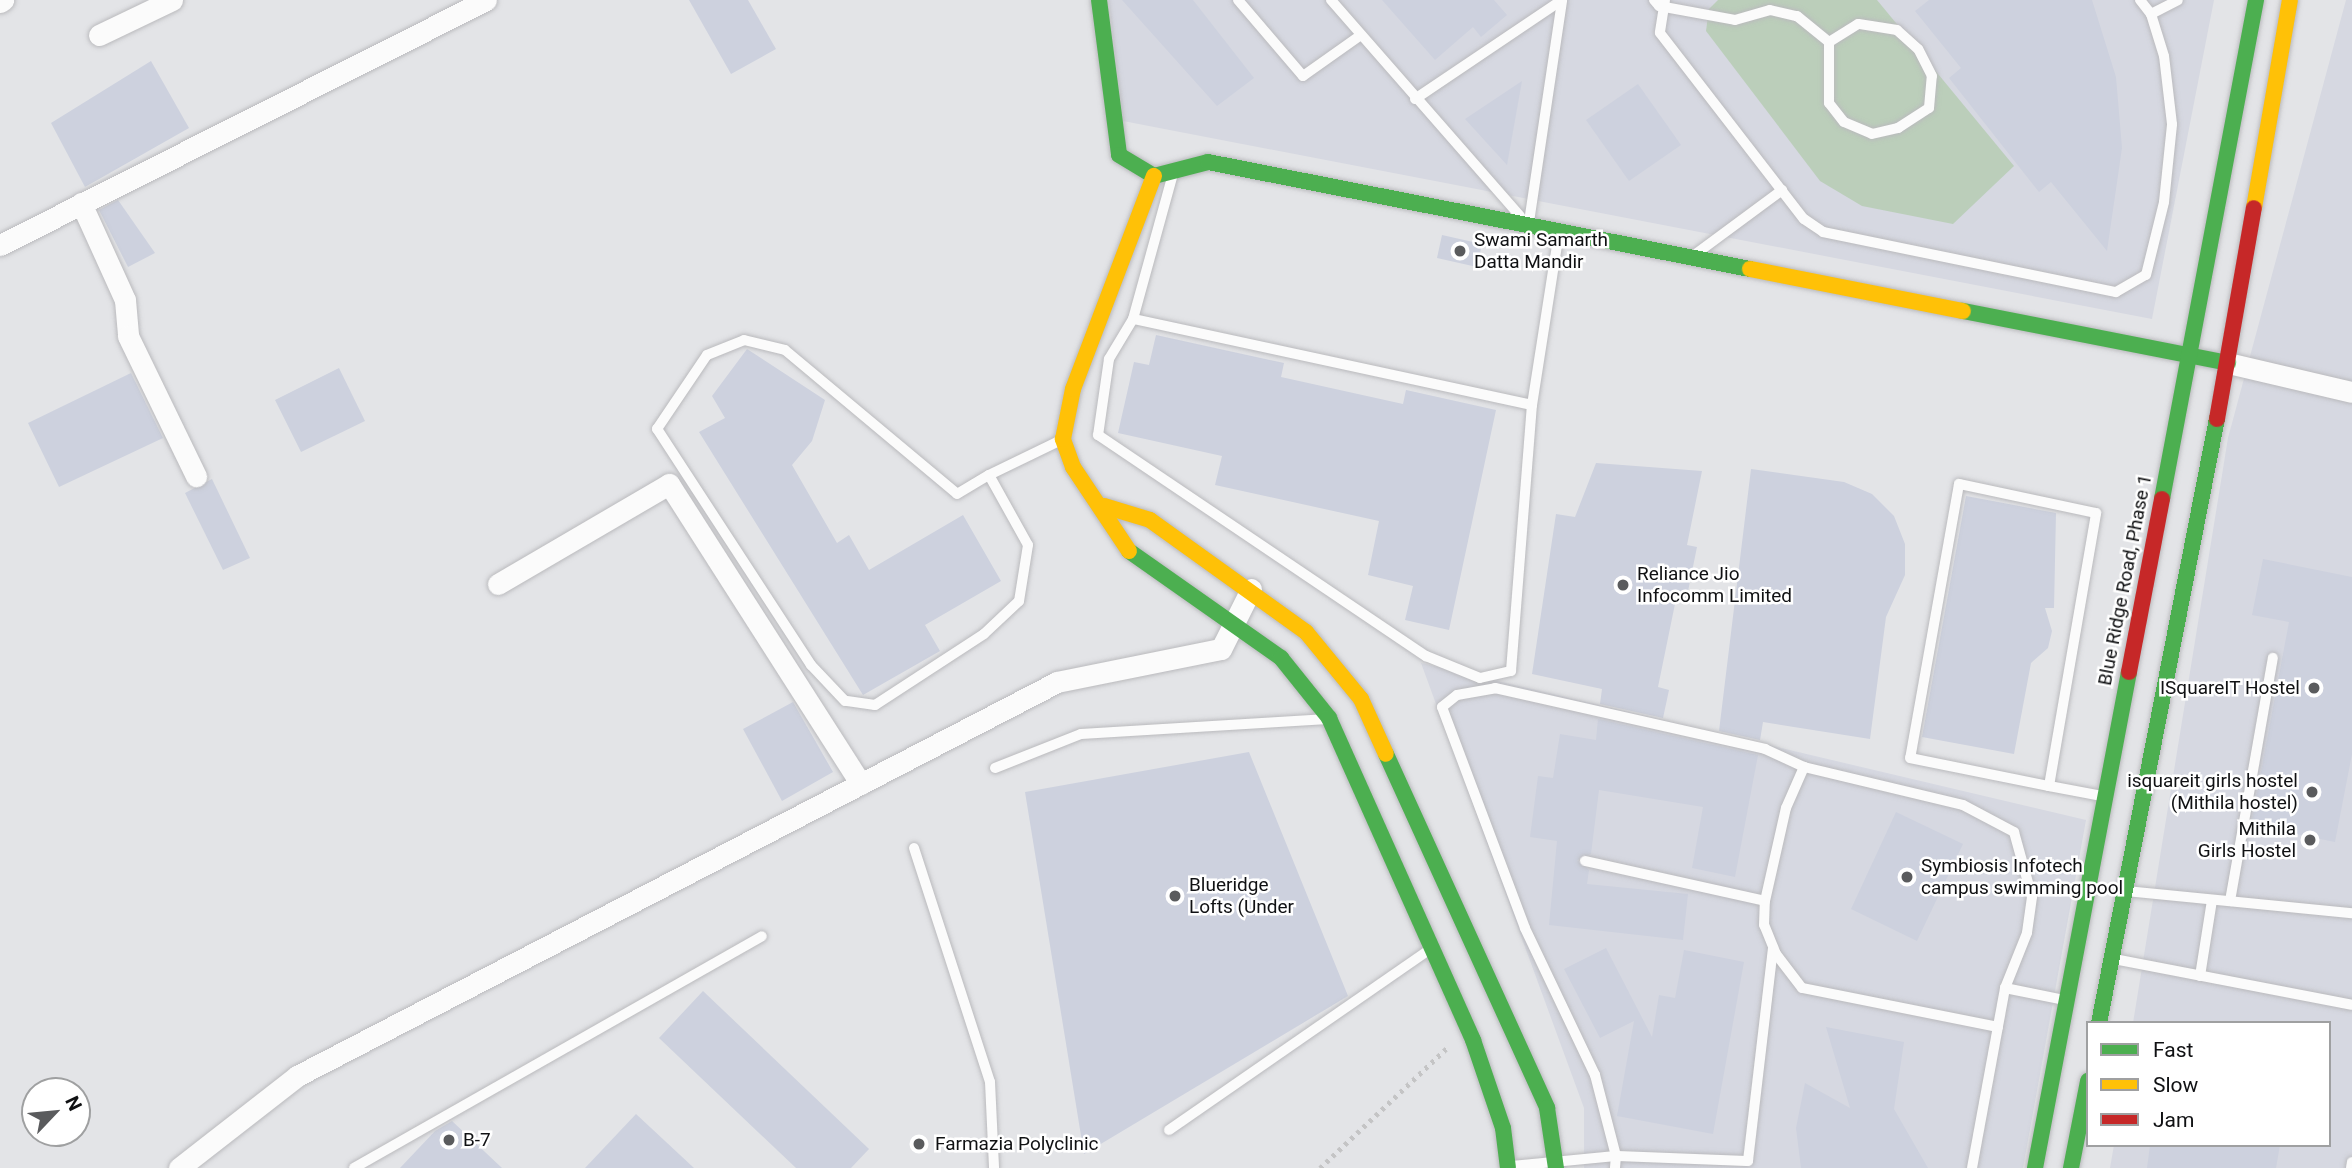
<!DOCTYPE html>
<html>
<head>
<meta charset="utf-8">
<style>
  body { margin:0 }
  #map { position:relative; width:2352px; height:1168px; overflow:hidden; background:#e3e4e7; font-family:Roboto,sans-serif }
  div>[style] { position:absolute }
  [style*='--x'] { left:calc(var(--x)*1px); top:calc(var(--y)*1px); width:calc(var(--w)*1px); rotate:calc(var(--a)*1deg) }
  .built>* { inset:0; background:#d6d8e1 }
  .green>* { inset:0; background:#bbceba }
  .building>* { inset:0; background:#cdd1de }
  .path>* { height:4.5px; margin-top:-2.25px; transform-origin:0; background:repeating-linear-gradient(90deg,#c4c4c5 0 3.5px,transparent 0 8.5px) }
  .roads { filter:drop-shadow(0 0 2px #bababd) drop-shadow(0 0 2px #bababd) }
  .lane>* { height:10px; margin:-5px; padding:0 5px; transform-origin:5px; border-radius:5px; background:#fbfbfb }
  .street>* { height:21px; margin:-10.5px; padding:0 10.5px; transform-origin:10.5px; border-radius:10.5px; background:#fbfbfb }
  .fast>* { height:16px; margin:-8px; padding:0 8px; transform-origin:8px; border-radius:8px; background:#4caf50 }
  .slow>* { height:16px; margin:-8px; padding:0 8px; transform-origin:8px; border-radius:8px; background:#ffc107 }
  .jam>* { height:16px; margin:-8px; padding:0 8px; transform-origin:8px; border-radius:8px; background:#c62828 }
  .dots>* { width:19px; height:19px; translate:-50% -50%; box-sizing:border-box; border:4px solid #fff; border-radius:50% }
  span { translate:-50% -50%; white-space:nowrap; text-align:center; line-height:1.15; -webkit-text-stroke:5px #fff; paint-order:stroke }
  .poi-label { font-size:19px; color:#101113 }
  .left { translate:0 -50%; text-align:left }
  .right { translate:-100% -50%; text-align:right }
  .street-label { font-size:19px; color:#101113 }
  .legend { position:absolute; left:2086px; top:1021px; width:245px; height:126px; box-sizing:border-box; background:#fff; border:2px solid #9fa0a1; margin:0; padding:9px 12px; list-style:none; font-size:21px; color:#101113 }
  .legend li { display:flex; align-items:center; gap:14px; height:35px }
  .legend b { width:35px; border:2px solid #9fa0a1 }
  .north { position:absolute; left:21px; top:1077px; width:70px; height:70px; box-sizing:border-box; background:#fff; border:2px solid #9fa0a1; border-radius:50%; rotate:64deg; font-size:19px; font-weight:700; line-height:28px; text-align:center; color:#101113 }
  .north::after { content:''; display:block; margin:auto; width:24px; height:32px; background:#5a5b5d; clip-path:polygon(50% 0,100% 100%,50% 72%,0 100%) }
</style>
</head>
<body>
<div id="map">
  <div class="built">
    <i style="clip-path:polygon(1109px 0,2214px 0,2152px 319px,1123px 121px)"></i>
    <i style="clip-path:polygon(2346px 0,2352px 0,2352px 1168px,2110px 1168px,2114px 1145px,2329px 1145px,2329px 1023px,2133px 1023px,2228px 438px)"></i>
    <i style="clip-path:polygon(1421px 663px,2086px 820px,2023px 1168px,1584px 1168px,1584px 1108px)"></i>
  </div>
  <div class="green">
    <i style="clip-path:polygon(1718px 0,1877px 0,2014px 166px,1953px 224px,1862px 206px,1820px 181px,1706px 31px,1709px 9px)"></i>
  </div>
  <div class="building">
    <i style="clip-path:polygon(689px 0,748px 0,776px 49px,731px 74px)"></i>
    <i style="clip-path:polygon(1122px 0,1193px 0,1254px 78px,1217px 106px)"></i>
    <i style="clip-path:polygon(1382px 0,1494px 0,1507px 15px,1481px 37px,1473px 27px,1435px 60px)"></i>
    <i style="clip-path:polygon(1929px 0,2092px 0,2116px 77px,2122px 148px,2107px 251px,2051px 182px,2039px 192px,1949px 78px,1961px 68px,1915px 11px)"></i>
    <i style="clip-path:polygon(151px 61px,189px 128px,85px 187px,51px 123px)"></i>
    <i style="clip-path:polygon(1522px 81px,1507px 165px,1465px 119px)"></i>
    <i style="clip-path:polygon(1638px 84px,1681px 145px,1629px 181px,1586px 120px)"></i>
    <i style="clip-path:polygon(118px 200px,155px 253px,128px 267px,99px 210px)"></i>
    <i style="clip-path:polygon(1442px 235px,1482px 244px,1477px 267px,1437px 258px)"></i>
    <i style="clip-path:polygon(1156px 335px,1284px 363px,1281px 377px,1403px 404px,1406px 390px,1496px 410px,1449px 630px,1405px 620px,1413px 586px,1368px 575px,1379px 521px,1215px 485px,1222px 456px,1118px 433px,1134px 362px,1149px 365px)"></i>
    <i style="clip-path:polygon(747px 349px,825px 400px,812px 441px,792px 465px,837px 543px,849px 535px,869px 570px,963px 515px,1001px 581px,925px 625px,940px 651px,863px 695px,699px 432px,725px 418px,712px 396px)"></i>
    <i style="clip-path:polygon(339px 368px,365px 421px,301px 452px,275px 400px)"></i>
    <i style="clip-path:polygon(131px 373px,163px 438px,59px 487px,28px 423px)"></i>
    <i style="clip-path:polygon(1596px 463px,1702px 471px,1687px 545px,1697px 547px,1686px 601px,1676px 599px,1658px 687px,1669px 690px,1663px 718px,1600px 704px,1602px 689px,1532px 674px,1556px 514px,1575px 517px)"></i>
    <i style="clip-path:polygon(1751px 469px,1844px 482px,1872px 494px,1894px 516px,1905px 544px,1905px 575px,1886px 617px,1870px 739px,1763px 722px,1760px 740px,1719px 731px)"></i>
    <i style="clip-path:polygon(212px 479px,250px 558px,223px 570px,185px 493px)"></i>
    <i style="clip-path:polygon(1966px 496px,2056px 513px,2054px 608px,2045px 608px,2052px 631px,2048px 648px,2031px 663px,2014px 754px,1922px 737px)"></i>
    <i style="clip-path:polygon(2263px 559px,2352px 577px,2352px 754px,2335px 842px,2251px 825px,2289px 622px,2252px 615px)"></i>
    <i style="clip-path:polygon(793px 702px,833px 772px,782px 801px,743px 729px)"></i>
    <i style="clip-path:polygon(1598px 719px,1758px 755px,1735px 877px,1692px 868px,1703px 807px,1599px 790px,1591px 854px,1577px 860px,1589px 870px,1587px 884px,1688px 894px,1683px 940px,1549px 925px,1557px 841px,1530px 837px,1538px 776px,1553px 778px,1560px 734px,1596px 740px)"></i>
    <i style="clip-path:polygon(1249px 752px,1348px 996px,1084px 1154px,1025px 792px)"></i>
    <i style="clip-path:polygon(1896px 812px,1963px 844px,1917px 941px,1851px 909px)"></i>
    <i style="clip-path:polygon(1606px 948px,1652px 1037px,1659px 995px,1675px 998px,1684px 950px,1744px 962px,1713px 1134px,1617px 1116px,1634px 1021px,1600px 1038px,1564px 969px)"></i>
    <i style="clip-path:polygon(703px 991px,869px 1149px,851px 1168px,796px 1168px,659px 1038px)"></i>
    <i style="clip-path:polygon(1826px 1027px,1904px 1042px,1894px 1109px,1928px 1168px,1801px 1168px,1796px 1128px,1805px 1083px,1850px 1108px)"></i>
    <i style="clip-path:polygon(636px 1114px,694px 1168px,585px 1168px)"></i>
    <i style="clip-path:polygon(452px 1121px,502px 1168px,400px 1168px,435px 1131px)"></i>
    <i style="clip-path:polygon(2150px 1145px,2280px 1145px,2276px 1168px,2147px 1168px)"></i>
  </div>
  <div class="path">
    <i style="--x:1320;--y:1168;--w:175;--a:-43.4"></i>
  </div>
  <div class="roads">
    <div class="lane">
      <i style="--x:1238;--y:0;--w:100;--a:49.5"></i>
      <i style="--x:1303;--y:76;--w:71;--a:-35.3"></i>
      <i style="--x:1331;--y:0;--w:287;--a:48.8"></i>
      <i style="--x:1654;--y:0;--w:8;--a:50"></i>
      <i style="--x:1659;--y:6;--w:77;--a:10.4"></i>
      <i style="--x:1735;--y:20;--w:36;--a:-16"></i>
      <i style="--x:1770;--y:10;--w:28;--a:13"></i>
      <i style="--x:1797;--y:16;--w:41;--a:39.1"></i>
      <i style="--x:1829;--y:42;--w:61;--a:90"></i>
      <i style="--x:1829;--y:103;--w:24;--a:52"></i>
      <i style="--x:1844;--y:122;--w:30;--a:23"></i>
      <i style="--x:1872;--y:134;--w:27;--a:-13"></i>
      <i style="--x:1898;--y:128;--w:37;--a:-33"></i>
      <i style="--x:1929;--y:108;--w:32;--a:-85"></i>
      <i style="--x:1932;--y:76;--w:30;--a:-117"></i>
      <i style="--x:1918;--y:49;--w:28;--a:-138"></i>
      <i style="--x:1897;--y:30;--w:39;--a:-171"></i>
      <i style="--x:1858;--y:24;--w:34;--a:148"></i>
      <i style="--x:1665;--y:0;--w:33;--a:99"></i>
      <i style="--x:1660;--y:33;--w:235;--a:52.3"></i>
      <i style="--x:1804;--y:219;--w:23;--a:34"></i>
      <i style="--x:1823;--y:232;--w:299;--a:11.6"></i>
      <i style="--x:2116;--y:292;--w:34;--a:-30"></i>
      <i style="--x:2146;--y:275;--w:75;--a:-76.1"></i>
      <i style="--x:2164;--y:202;--w:78;--a:-84.1"></i>
      <i style="--x:2172;--y:124;--w:68;--a:-96.7"></i>
      <i style="--x:2164;--y:56;--w:44;--a:-107.2"></i>
      <i style="--x:2140;--y:0;--w:18;--a:52"></i>
      <i style="--x:2151;--y:14;--w:30;--a:-27"></i>
      <i style="--x:1415;--y:99;--w:177;--a:-34"></i>
      <i style="--x:1529;--y:222;--w:224;--a:-81.5"></i>
      <i style="--x:1697;--y:253;--w:106;--a:-36.5"></i>
      <i style="--x:1133;--y:319;--w:147;--a:-74.6"></i>
      <i style="--x:1532;--y:405;--w:408;--a:-167.8"></i>
      <i style="--x:1133;--y:319;--w:47;--a:121"></i>
      <i style="--x:1109;--y:359;--w:77;--a:98.2"></i>
      <i style="--x:1098;--y:435;--w:396;--a:34"></i>
      <i style="--x:1426;--y:656;--w:58;--a:22.2"></i>
      <i style="--x:1480;--y:678;--w:32;--a:-13"></i>
      <i style="--x:1511;--y:671;--w:267;--a:-85.5"></i>
      <i style="--x:1532;--y:405;--w:174;--a:-81.1"></i>
      <i style="--x:989;--y:475;--w:80;--a:60.9"></i>
      <i style="--x:1028;--y:545;--w:57;--a:99.1"></i>
      <i style="--x:1019;--y:601;--w:48;--a:136.7"></i>
      <i style="--x:984;--y:634;--w:130;--a:146.9"></i>
      <i style="--x:875;--y:705;--w:30;--a:-172"></i>
      <i style="--x:845;--y:701;--w:50;--a:-133.4"></i>
      <i style="--x:811;--y:665;--w:282;--a:-123.1"></i>
      <i style="--x:657;--y:429;--w:89;--a:-56"></i>
      <i style="--x:707;--y:355;--w:40;--a:-22"></i>
      <i style="--x:744;--y:340;--w:42;--a:13.7"></i>
      <i style="--x:785;--y:350;--w:224;--a:39.9"></i>
      <i style="--x:957;--y:494;--w:37;--a:-31"></i>
      <i style="--x:989;--y:475;--w:78;--a:-25.9"></i>
      <i style="--x:995;--y:768;--w:92;--a:-21.6"></i>
      <i style="--x:1081;--y:734;--w:243;--a:-3.5"></i>
      <i style="--x:2049;--y:786;--w:277;--a:-80.2"></i>
      <i style="--x:2096;--y:513;--w:140;--a:-168"></i>
      <i style="--x:1959;--y:484;--w:278;--a:100.1"></i>
      <i style="--x:1910;--y:758;--w:142;--a:11.4"></i>
      <i style="--x:2049;--y:786;--w:54;--a:10.7"></i>
      <i style="--x:914;--y:848;--w:246;--a:72"></i>
      <i style="--x:990;--y:1082;--w:86;--a:87.3"></i>
      <i style="--x:1585;--y:861;--w:184;--a:12.5"></i>
      <i style="--x:2126;--y:891;--w:227;--a:5.6"></i>
      <i style="--x:2230;--y:901;--w:247;--a:-80"></i>
      <i style="--x:1773;--y:948;--w:214;--a:96.7"></i>
      <i style="--x:1748;--y:1161;--w:132;--a:-177.8"></i>
      <i style="--x:1616;--y:1156;--w:84;--a:-104.5"></i>
      <i style="--x:1595;--y:1075;--w:163;--a:-115.5"></i>
      <i style="--x:1525;--y:928;--w:236;--a:-110.6"></i>
      <i style="--x:1442;--y:707;--w:19;--a:-39"></i>
      <i style="--x:1457;--y:695;--w:39;--a:-10"></i>
      <i style="--x:1495;--y:688;--w:277;--a:12.7"></i>
      <i style="--x:1765;--y:749;--w:43;--a:24.8"></i>
      <i style="--x:2114;--y:959;--w:242;--a:10.9"></i>
      <i style="--x:2200;--y:976;--w:77;--a:-81"></i>
      <i style="--x:1998;--y:1027;--w:200;--a:-168.7"></i>
      <i style="--x:1802;--y:988;--w:43;--a:-127.4"></i>
      <i style="--x:1776;--y:954;--w:31;--a:-112"></i>
      <i style="--x:1764;--y:925;--w:24;--a:-88"></i>
      <i style="--x:1765;--y:901;--w:95;--a:-77.3"></i>
      <i style="--x:1786;--y:808;--w:45;--a:-66.3"></i>
      <i style="--x:1804;--y:767;--w:163;--a:13.4"></i>
      <i style="--x:1963;--y:805;--w:58;--a:27.9"></i>
      <i style="--x:2014;--y:832;--w:67;--a:74.5"></i>
      <i style="--x:2032;--y:897;--w:36;--a:98"></i>
      <i style="--x:2027;--y:933;--w:59;--a:111.8"></i>
      <i style="--x:2005;--y:988;--w:60;--a:11.5"></i>
      <i style="--x:1169;--y:1130;--w:316;--a:-34.7"></i>
      <i style="--x:1512;--y:1166;--w:104;--a:-5.5"></i>
      <i style="--x:1616;--y:1156;--w:12;--a:95"></i>
      <i style="--x:354;--y:1168;--w:469;--a:-29.6"></i>
      <i style="--x:1972;--y:1168;--w:183;--a:-79.6"></i>
      <i style="--x:2351;--y:1168;--w:6;--a:-81"></i>
    </div>
    <div class="street">
      <i style="--x:0;--y:2;--w:4;--a:-34"></i>
      <i style="--x:99;--y:35;--w:81;--a:-25.6"></i>
      <i style="--x:81;--y:203;--w:107;--a:65.6"></i>
      <i style="--x:125;--y:300;--w:36;--a:85"></i>
      <i style="--x:128;--y:336;--w:156;--a:64.1"></i>
      <i style="--x:0;--y:245;--w:544;--a:-26.75"></i>
      <i style="--x:2228;--y:363;--w:127;--a:13.2"></i>
      <i style="--x:498;--y:584;--w:198;--a:-30.3"></i>
      <i style="--x:669;--y:484;--w:356;--a:57.4"></i>
      <i style="--x:179;--y:1168;--w:150;--a:-37.9"></i>
      <i style="--x:297;--y:1076;--w:856;--a:-27.4"></i>
      <i style="--x:1057;--y:682;--w:167;--a:-11.4"></i>
      <i style="--x:1221;--y:649;--w:67;--a:-63.4"></i>
    </div>
    <div class="fast">
      <i style="--x:1099;--y:0;--w:156;--a:82.6"></i>
      <i style="--x:1119;--y:155;--w:41;--a:31"></i>
      <i style="--x:1154;--y:176;--w:56;--a:-14.5"></i>
      <i style="--x:1208;--y:162;--w:552;--a:11.17"></i>
      <i style="--x:1963;--y:311;--w:270;--a:11.1"></i>
      <i style="--x:2162;--y:499;--w:508;--a:-79.33"></i>
      <i style="--x:1129;--y:551;--w:186;--a:35.1"></i>
      <i style="--x:1281;--y:658;--w:77;--a:51.3"></i>
      <i style="--x:1329;--y:718;--w:353;--a:65.9"></i>
      <i style="--x:1473;--y:1040;--w:93;--a:71.2"></i>
      <i style="--x:1503;--y:1128;--w:40;--a:82.9"></i>
      <i style="--x:1386;--y:754;--w:389;--a:65.5"></i>
      <i style="--x:1547;--y:1108;--w:61;--a:81.5"></i>
      <i style="--x:2099;--y:1023;--w:615;--a:-78.95"></i>
      <i style="--x:2035;--y:1168;--w:505;--a:-79.27"></i>
      <i style="--x:2071;--y:1168;--w:89;--a:-78.9"></i>
    </div>
    <div class="slow">
      <i style="--x:2254;--y:208;--w:211;--a:-80.2"></i>
      <i style="--x:1750;--y:269;--w:217;--a:11.2"></i>
      <i style="--x:1104;--y:506;--w:48;--a:16.9"></i>
      <i style="--x:1150;--y:520;--w:192;--a:35.7"></i>
      <i style="--x:1306;--y:632;--w:87;--a:50.6"></i>
      <i style="--x:1361;--y:699;--w:60;--a:65.6"></i>
      <i style="--x:1129;--y:551;--w:101;--a:-123.7"></i>
      <i style="--x:1073;--y:467;--w:30;--a:-110"></i>
      <i style="--x:1063;--y:439;--w:51;--a:-78.7"></i>
      <i style="--x:1073;--y:389;--w:228;--a:-69.2"></i>
    </div>
    <div class="jam">
      <i style="--x:2217;--y:419;--w:214;--a:-80.1"></i>
      <i style="--x:2129;--y:672;--w:176;--a:-79.2"></i>
    </div>
  </div>
  <div class="dots">
    <i style="left:1460px;top:251px;background:#5a5b5d"></i>
    <i style="left:1623px;top:585px;background:#5a5b5d"></i>
    <i style="left:2314px;top:688px;background:#5a5b5d"></i>
    <i style="left:2312px;top:792px;background:#5a5b5d"></i>
    <i style="left:2310px;top:840px;background:#5a5b5d"></i>
    <i style="left:1907px;top:877px;background:#5a5b5d"></i>
    <i style="left:1175px;top:896px;background:#5a5b5d"></i>
    <i style="left:449px;top:1140px;background:#5a5b5d"></i>
    <i style="left:919px;top:1144px;background:#5a5b5d"></i>
  </div>
  <div class="poi-label">
    <span class="left" style="left:1474px;top:251px">Swami Samarth<br>Datta Mandir</span>
    <span class="left" style="left:1637px;top:585px">Reliance Jio<br>Infocomm Limited</span>
    <span class="right" style="left:2300px;top:688px">ISquareIT Hostel</span>
    <span class="right" style="left:2298px;top:792px">isquareit girls hostel<br>(Mithila hostel)</span>
    <span class="right" style="left:2296px;top:840px">Mithila<br>Girls Hostel</span>
    <span class="left" style="left:1921px;top:877px">Symbiosis Infotech<br>campus swimming pool</span>
    <span class="left" style="left:1189px;top:896px">Blueridge<br>Lofts (Under</span>
    <span class="left" style="left:463px;top:1140px">B-7</span>
    <span class="left" style="left:935px;top:1144px">Farmazia Polyclinic</span>
  </div>
  <div class="street-label">
    <span style="left:2125px;top:580px;rotate:-79deg">Blue Ridge Road, Phase 1</span>
  </div>
  <ul class="legend">
  <li><b style="height:9px;background:#4caf50"></b>Fast</li>
  <li><b style="height:9px;background:#ffc107"></b>Slow</li>
  <li><b style="height:9px;background:#c62828"></b>Jam</li>
  </ul>
  <div class="north">N</div>
</div>
</body>
</html>
